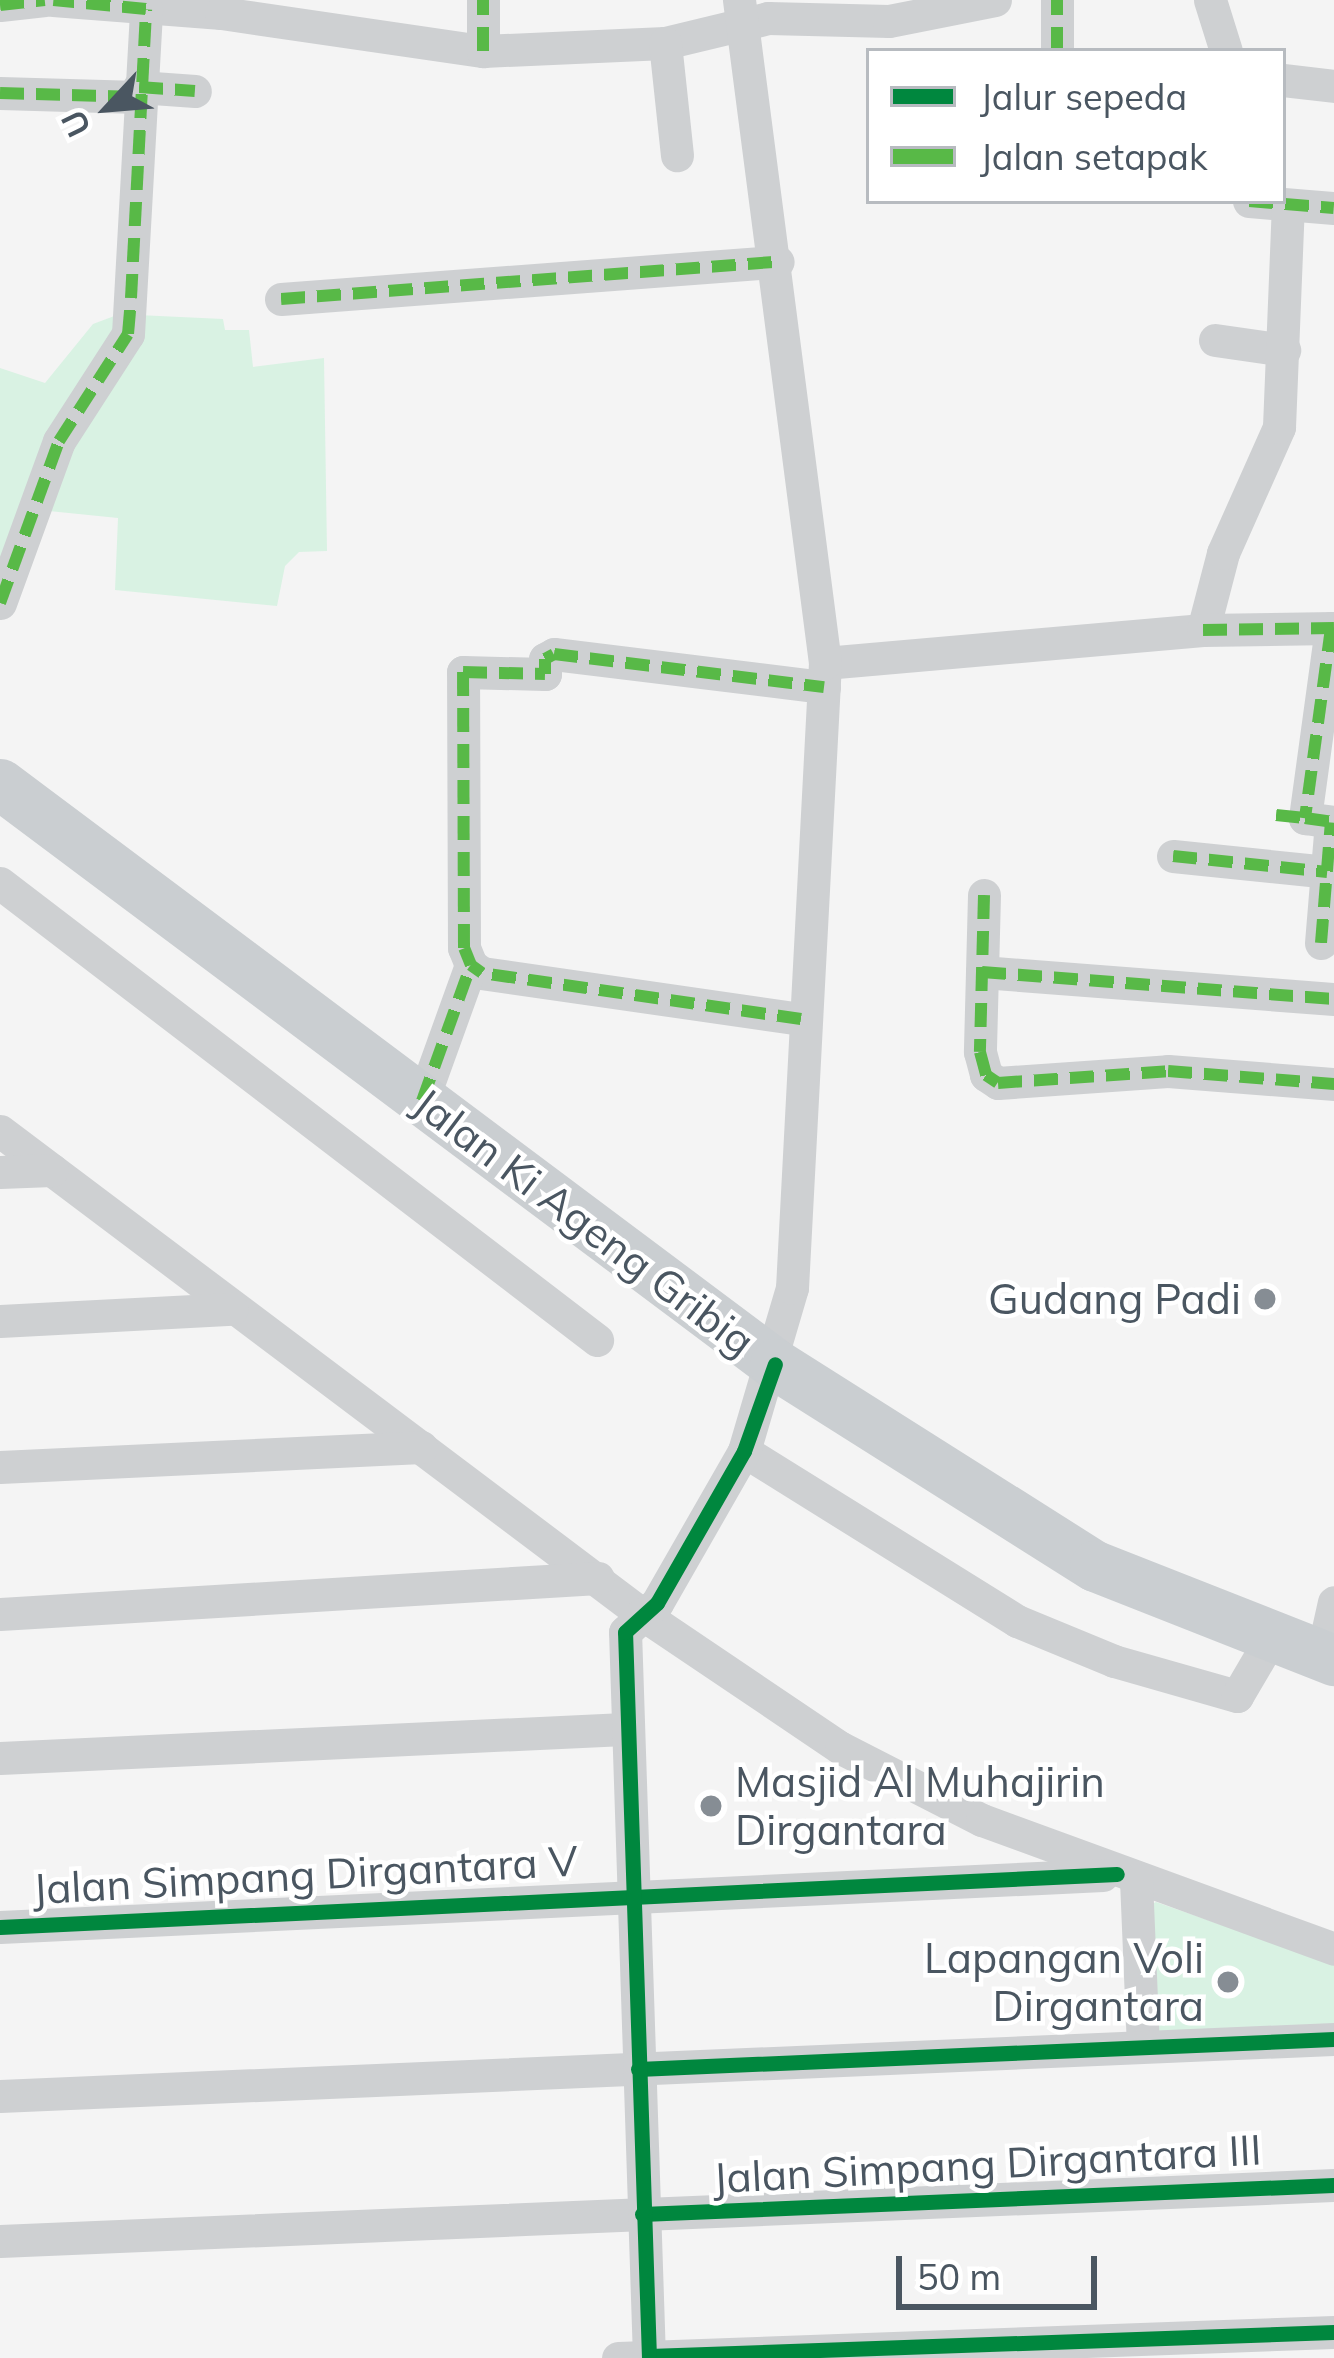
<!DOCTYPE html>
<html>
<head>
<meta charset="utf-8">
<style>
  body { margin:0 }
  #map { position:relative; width:1334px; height:2358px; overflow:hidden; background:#f4f4f4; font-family:Mulish,sans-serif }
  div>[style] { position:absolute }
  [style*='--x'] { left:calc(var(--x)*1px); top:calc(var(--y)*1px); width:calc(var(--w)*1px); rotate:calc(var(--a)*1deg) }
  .green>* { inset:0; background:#d9f2e3 }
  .minor>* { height:33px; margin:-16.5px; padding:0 16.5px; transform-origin:16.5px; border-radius:16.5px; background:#ced0d2 }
  .primary>* { height:51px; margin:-25.5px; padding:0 25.5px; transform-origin:25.5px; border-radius:25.5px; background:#caced1 }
  .quiet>* { height:12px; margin-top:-6px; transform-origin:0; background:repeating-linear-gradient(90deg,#58b947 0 24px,transparent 0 36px) }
  .cycleway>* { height:15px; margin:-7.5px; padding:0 7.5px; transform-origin:7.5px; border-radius:7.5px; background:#00873e }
  .dots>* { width:33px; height:33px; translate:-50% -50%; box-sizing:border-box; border:6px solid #fff; border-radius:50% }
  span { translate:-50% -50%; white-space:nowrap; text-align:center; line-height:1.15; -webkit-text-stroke:9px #fff; paint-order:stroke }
  .street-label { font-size:42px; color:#4a5661 }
  .poi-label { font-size:42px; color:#4a5661 }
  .right { translate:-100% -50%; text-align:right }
  .left { translate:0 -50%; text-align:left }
  .legend { position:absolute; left:866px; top:48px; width:420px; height:156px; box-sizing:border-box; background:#fff; border:3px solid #b7bbc0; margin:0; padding:15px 21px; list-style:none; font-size:36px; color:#4a5661 }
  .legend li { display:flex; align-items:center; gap:24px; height:60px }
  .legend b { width:60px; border:3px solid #b7bbc0 }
  .north { position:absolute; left:48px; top:48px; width:120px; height:120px; -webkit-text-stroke:9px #fff; paint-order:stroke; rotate:244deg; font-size:33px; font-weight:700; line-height:48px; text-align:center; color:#4a5661 }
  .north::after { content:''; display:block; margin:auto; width:42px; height:54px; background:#4a5661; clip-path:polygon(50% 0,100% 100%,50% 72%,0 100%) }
  .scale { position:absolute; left:896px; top:2256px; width:201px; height:54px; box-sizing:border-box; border:6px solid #4a5661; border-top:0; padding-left:15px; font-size:36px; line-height:42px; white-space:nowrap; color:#4a5661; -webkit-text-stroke:9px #fff; paint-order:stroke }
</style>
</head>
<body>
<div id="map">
  <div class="green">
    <i style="clip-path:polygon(125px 312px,0 590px,0 368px,45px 383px,93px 324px)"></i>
    <i style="clip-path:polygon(138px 315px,223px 319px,225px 330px,249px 330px,253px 367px,324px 358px,327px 551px,299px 552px,285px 566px,277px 606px,115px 590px,118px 518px,39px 510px)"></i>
    <i style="clip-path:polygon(1156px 1902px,1334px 1964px,1334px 2031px,1154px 2033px,1148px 1906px)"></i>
  </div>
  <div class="minor">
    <i style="--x:53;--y:0;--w:169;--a:4.4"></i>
    <i style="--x:221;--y:13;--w:265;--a:8.3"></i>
    <i style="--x:483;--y:51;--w:182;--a:-2.5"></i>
    <i style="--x:665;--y:43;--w:106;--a:-13.6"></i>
    <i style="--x:768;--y:18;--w:121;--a:1.4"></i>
    <i style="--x:889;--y:21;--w:108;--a:-11.2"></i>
    <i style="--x:1210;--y:0;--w:53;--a:72.6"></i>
    <i style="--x:0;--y:5;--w:45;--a:-6.3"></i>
    <i style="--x:665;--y:43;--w:113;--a:83.9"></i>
    <i style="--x:483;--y:51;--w:51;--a:-90"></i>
    <i style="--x:1057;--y:51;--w:51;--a:-90"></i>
    <i style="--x:1283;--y:80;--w:51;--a:6.7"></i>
    <i style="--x:139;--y:87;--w:56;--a:4.1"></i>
    <i style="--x:0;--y:93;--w:138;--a:1.7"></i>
    <i style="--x:1249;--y:201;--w:85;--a:4.7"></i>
    <i style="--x:281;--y:299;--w:498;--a:-4.3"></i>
    <i style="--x:1215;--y:340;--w:70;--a:8.2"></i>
    <i style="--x:0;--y:603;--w:172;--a:-70"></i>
    <i style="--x:59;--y:441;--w:127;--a:-57.2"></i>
    <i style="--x:128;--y:334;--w:325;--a:-86.8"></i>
    <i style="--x:1331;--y:628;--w:192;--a:97.8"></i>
    <i style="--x:1305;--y:818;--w:29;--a:8"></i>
    <i style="--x:1203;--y:630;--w:80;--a:-75.4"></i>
    <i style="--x:1223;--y:553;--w:138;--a:-66"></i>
    <i style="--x:1279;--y:427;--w:221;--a:-87.7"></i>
    <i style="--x:825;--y:663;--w:379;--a:-5"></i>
    <i style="--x:1203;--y:630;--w:131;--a:-0.9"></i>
    <i style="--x:1173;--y:856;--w:155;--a:5.9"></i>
    <i style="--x:0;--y:883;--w:752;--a:37.43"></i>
    <i style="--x:984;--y:895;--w:157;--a:91.5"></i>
    <i style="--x:980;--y:1052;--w:24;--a:75"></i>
    <i style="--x:986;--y:1075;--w:14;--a:34"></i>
    <i style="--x:998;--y:1083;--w:170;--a:-4"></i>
    <i style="--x:1168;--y:1071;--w:167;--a:4.5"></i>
    <i style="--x:1321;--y:943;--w:121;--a:-85.3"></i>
    <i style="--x:982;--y:972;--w:353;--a:4.4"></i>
    <i style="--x:801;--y:1019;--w:322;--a:-171.8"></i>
    <i style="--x:482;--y:973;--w:14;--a:-144"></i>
    <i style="--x:471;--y:965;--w:18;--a:-112"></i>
    <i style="--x:464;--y:948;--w:276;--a:-90.2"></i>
    <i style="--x:463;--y:672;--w:82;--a:1.4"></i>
    <i style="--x:545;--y:674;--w:15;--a:-90"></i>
    <i style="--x:545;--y:659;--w:10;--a:-29"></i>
    <i style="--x:554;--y:654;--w:272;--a:7"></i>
    <i style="--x:422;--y:1101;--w:145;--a:-70.2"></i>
    <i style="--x:0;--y:1131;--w:803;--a:36.96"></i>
    <i style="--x:642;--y:1614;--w:240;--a:34"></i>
    <i style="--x:841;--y:1748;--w:158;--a:27.1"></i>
    <i style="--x:982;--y:1820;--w:375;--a:20.1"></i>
    <i style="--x:0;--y:1172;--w:52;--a:-2.2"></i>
    <i style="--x:0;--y:1321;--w:232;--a:-3"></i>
    <i style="--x:744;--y:1451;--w:322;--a:31.9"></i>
    <i style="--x:1017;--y:1621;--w:105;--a:22.4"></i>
    <i style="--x:1114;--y:1661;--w:128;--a:15.9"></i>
    <i style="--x:1237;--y:1696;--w:67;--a:-59.6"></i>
    <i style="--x:0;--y:1467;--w:422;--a:-2.7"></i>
    <i style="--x:0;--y:1614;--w:599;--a:-3.45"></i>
    <i style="--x:1322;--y:1656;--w:55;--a:-77.5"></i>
    <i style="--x:0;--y:1758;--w:625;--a:-2.66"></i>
    <i style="--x:1136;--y:1880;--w:166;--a:87.6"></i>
    <i style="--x:0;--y:1927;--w:1104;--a:-2.7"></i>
    <i style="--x:0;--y:2096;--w:1335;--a:-2.45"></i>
    <i style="--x:0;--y:2241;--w:1335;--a:-2.4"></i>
    <i style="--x:618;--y:2358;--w:716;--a:-2.08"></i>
    <i style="--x:649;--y:2358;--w:726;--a:-91.89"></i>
    <i style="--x:625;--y:1632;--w:43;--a:-42.2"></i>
    <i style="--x:657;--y:1603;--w:175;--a:-60.2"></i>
    <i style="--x:744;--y:1451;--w:170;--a:-73.6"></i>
    <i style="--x:792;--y:1288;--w:626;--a:-86.98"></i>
    <i style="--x:825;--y:663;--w:669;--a:-97.39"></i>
  </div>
  <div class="primary">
    <i style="--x:0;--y:784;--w:968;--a:36.81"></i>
    <i style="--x:775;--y:1364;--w:378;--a:32.3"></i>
    <i style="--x:1095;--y:1566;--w:257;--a:21.5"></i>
  </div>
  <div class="quiet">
    <i style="--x:0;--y:5;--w:45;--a:-6.3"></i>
    <i style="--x:483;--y:51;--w:51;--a:-90"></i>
    <i style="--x:1057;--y:51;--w:51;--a:-90"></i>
    <i style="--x:139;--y:87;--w:56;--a:4.1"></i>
    <i style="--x:0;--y:93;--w:138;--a:1.7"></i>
    <i style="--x:1249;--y:201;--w:85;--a:4.7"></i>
    <i style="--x:281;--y:299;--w:498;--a:-4.3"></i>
    <i style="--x:0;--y:603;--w:172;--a:-70"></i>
    <i style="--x:59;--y:441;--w:127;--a:-57.2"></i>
    <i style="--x:128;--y:334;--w:36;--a:-85"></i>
    <i style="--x:131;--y:298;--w:289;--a:-87"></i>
    <i style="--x:146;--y:9;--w:93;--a:-174.5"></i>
    <i style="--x:1331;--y:628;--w:192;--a:97.8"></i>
    <i style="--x:1305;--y:818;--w:29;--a:8"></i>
    <i style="--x:1203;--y:630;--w:131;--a:-0.9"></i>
    <i style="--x:1276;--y:815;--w:29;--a:6"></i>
    <i style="--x:1173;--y:856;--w:155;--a:5.9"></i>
    <i style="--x:984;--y:895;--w:157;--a:91.5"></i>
    <i style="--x:980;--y:1052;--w:24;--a:75"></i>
    <i style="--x:986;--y:1075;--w:14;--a:34"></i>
    <i style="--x:998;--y:1083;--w:170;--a:-4"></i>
    <i style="--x:1168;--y:1071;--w:167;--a:4.5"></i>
    <i style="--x:1321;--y:943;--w:121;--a:-85.3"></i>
    <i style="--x:982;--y:972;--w:353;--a:4.4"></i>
    <i style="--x:801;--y:1019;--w:322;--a:-171.8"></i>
    <i style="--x:482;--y:973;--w:14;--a:-144"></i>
    <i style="--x:471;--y:965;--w:18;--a:-112"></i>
    <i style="--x:464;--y:948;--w:276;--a:-90.2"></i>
    <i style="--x:463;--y:672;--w:82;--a:1.4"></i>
    <i style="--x:545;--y:674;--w:15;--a:-90"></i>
    <i style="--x:545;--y:659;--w:10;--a:-29"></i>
    <i style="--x:554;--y:654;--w:272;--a:7"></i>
    <i style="--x:422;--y:1101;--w:145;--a:-70.2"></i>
  </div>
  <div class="cycleway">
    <i style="--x:0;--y:1927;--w:1118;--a:-2.72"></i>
    <i style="--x:638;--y:2069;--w:697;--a:-2.47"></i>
    <i style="--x:642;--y:2214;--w:693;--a:-2.4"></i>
    <i style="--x:649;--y:2356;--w:685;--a:-2.01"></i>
    <i style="--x:649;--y:2358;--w:726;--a:-91.89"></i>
    <i style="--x:625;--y:1632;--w:43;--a:-42.2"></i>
    <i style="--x:657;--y:1603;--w:175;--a:-60.2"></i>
    <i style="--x:744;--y:1451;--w:92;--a:-70.4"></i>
  </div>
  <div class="dots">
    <i style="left:1265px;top:1299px;background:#868d94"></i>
    <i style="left:711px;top:1806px;background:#868d94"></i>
    <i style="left:1228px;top:1982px;background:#868d94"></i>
  </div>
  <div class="street-label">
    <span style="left:584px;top:1222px;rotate:37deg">Jalan Ki Ageng Gribig</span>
    <span style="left:305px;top:1875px;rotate:-3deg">Jalan Simpang Dirgantara V</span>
    <span style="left:987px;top:2164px;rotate:-3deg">Jalan Simpang Dirgantara III</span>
  </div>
  <div class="poi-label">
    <span class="right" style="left:1241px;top:1299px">Gudang Padi</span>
    <span class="left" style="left:735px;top:1806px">Masjid Al Muhajirin<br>Dirgantara</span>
    <span class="right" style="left:1204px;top:1982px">Lapangan Voli<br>Dirgantara</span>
  </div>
  <ul class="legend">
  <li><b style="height:15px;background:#00873e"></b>Jalur sepeda</li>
  <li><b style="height:15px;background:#58b947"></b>Jalan setapak</li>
  </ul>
  <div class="north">U</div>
  <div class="scale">50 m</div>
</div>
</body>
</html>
